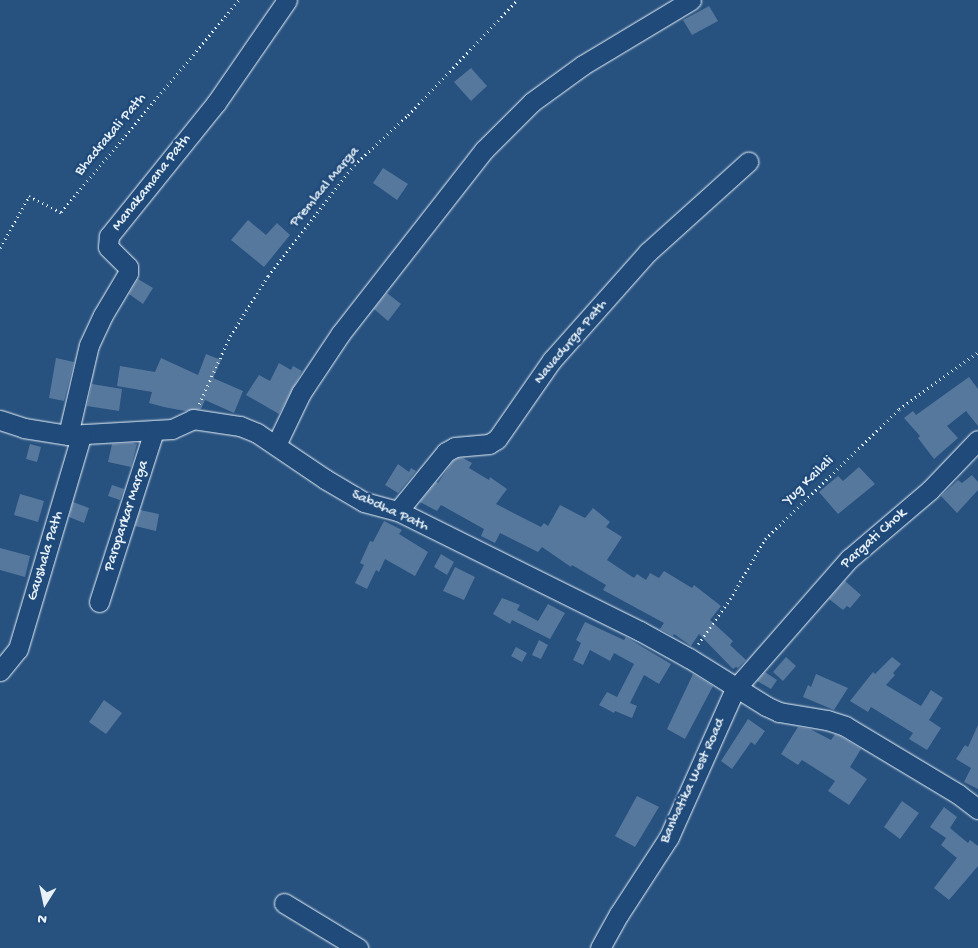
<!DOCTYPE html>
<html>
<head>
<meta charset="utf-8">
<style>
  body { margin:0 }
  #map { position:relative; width:978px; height:948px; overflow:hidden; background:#27517f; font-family:"Gochi Hand",sans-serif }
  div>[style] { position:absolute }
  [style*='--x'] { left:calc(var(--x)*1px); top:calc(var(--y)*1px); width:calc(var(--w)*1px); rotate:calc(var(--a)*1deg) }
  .building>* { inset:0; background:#57789d }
  .path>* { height:2.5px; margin-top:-1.25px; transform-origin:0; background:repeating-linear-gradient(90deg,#e8f1f8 0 1px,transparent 0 5px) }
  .roads { filter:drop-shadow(0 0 1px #e8f1f8) drop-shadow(0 0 1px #e8f1f8) }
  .minor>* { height:19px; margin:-9.5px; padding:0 9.5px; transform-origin:9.5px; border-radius:9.5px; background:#1f4a7a }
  span { translate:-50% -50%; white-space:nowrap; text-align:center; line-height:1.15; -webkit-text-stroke:5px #1f4a7a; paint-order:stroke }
  .street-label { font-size:15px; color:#e8f1f8 }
  .north { position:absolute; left:20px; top:878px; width:50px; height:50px; -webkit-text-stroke:4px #1f4a7a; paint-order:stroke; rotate:190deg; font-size:14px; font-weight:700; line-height:20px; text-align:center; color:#e8f1f8 }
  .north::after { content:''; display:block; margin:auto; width:18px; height:22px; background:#e8f1f8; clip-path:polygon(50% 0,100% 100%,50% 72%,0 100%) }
</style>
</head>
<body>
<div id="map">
  <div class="building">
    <i style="clip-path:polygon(709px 6px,718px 21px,692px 35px,683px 20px)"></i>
    <i style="clip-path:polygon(471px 68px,487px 86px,471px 101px,454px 82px)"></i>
    <i style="clip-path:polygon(383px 168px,408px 184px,397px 200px,373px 183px)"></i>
    <i style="clip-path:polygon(248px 220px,266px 235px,277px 223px,290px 235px,264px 267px,231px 240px)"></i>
    <i style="clip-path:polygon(138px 279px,153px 288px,143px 304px,129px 294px)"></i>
    <i style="clip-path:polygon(387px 293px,401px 304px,388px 321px,374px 309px)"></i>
    <i style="clip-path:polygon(206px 354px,221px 360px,213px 378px,243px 391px,234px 413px,205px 400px,201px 409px,185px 411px,164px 407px,149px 403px,152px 392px,117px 386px,120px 366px,155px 372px,161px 358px,198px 375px)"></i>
    <i style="clip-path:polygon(56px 358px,74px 362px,64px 401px,49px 398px)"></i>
    <i style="clip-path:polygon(279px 363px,291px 370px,293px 366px,302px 371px,279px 414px,246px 395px,259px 375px,270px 381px)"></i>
    <i style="clip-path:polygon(969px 377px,978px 389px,978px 426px,966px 411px,947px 426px,958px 438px,934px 459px,918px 438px,920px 436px,904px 418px,913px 411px,916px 415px)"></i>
    <i style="clip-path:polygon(92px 384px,122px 389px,119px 411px,87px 406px)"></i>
    <i style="clip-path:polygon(132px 443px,137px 444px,131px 467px,108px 462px,112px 444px)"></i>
    <i style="clip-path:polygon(30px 444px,41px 447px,37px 462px,26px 459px)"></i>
    <i style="clip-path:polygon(458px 458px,463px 458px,472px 463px,469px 468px,489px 480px,490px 477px,507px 489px,496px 504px,541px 527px,544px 523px,548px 526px,560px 505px,585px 518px,593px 508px,610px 522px,606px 527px,622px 537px,607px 560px,634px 578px,637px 574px,646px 580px,650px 573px,659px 578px,664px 571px,692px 588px,694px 585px,721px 606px,710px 620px,733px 641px,730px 645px,746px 660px,738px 668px,736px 667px,733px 669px,699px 634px,691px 646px,674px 634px,673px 636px,660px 629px,664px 623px,603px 590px,606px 585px,572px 565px,571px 567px,542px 547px,538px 552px,500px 533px,495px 543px,481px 536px,484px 529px,441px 505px,437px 511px,420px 502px,436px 482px,438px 483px,453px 461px)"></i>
    <i style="clip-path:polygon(398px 464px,409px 472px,411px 468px,416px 471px,398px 493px,385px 485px)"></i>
    <i style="clip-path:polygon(859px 467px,875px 484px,838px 514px,819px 492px,838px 476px,843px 481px)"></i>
    <i style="clip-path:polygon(972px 475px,978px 482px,978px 490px,957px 513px,941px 496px,958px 480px,962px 483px)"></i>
    <i style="clip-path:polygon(112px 485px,124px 489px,120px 500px,108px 496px)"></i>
    <i style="clip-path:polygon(20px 494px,44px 501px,38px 522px,14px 515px)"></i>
    <i style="clip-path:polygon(73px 502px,89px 508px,84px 523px,69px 517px)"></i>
    <i style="clip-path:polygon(140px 510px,159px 514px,156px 531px,135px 526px)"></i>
    <i style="clip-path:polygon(384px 521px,402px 530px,399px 534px,428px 552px,415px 576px,385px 559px,379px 572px,376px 570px,367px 589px,355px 583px,364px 565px,360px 563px,370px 541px,373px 542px)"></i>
    <i style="clip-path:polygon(0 548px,30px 556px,25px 577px,0 570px)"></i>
    <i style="clip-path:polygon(441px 554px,454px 562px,447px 575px,434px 567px)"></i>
    <i style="clip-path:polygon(455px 567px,475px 577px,464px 600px,443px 591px)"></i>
    <i style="clip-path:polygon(845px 581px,861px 595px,850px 608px,847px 606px,843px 610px,829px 599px)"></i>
    <i style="clip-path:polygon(502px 598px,520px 605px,517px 610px,538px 621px,548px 604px,565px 613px,550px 639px,512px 620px,510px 624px,493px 614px)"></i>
    <i style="clip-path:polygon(585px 622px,624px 640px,626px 637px,671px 664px,659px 684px,644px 675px,630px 703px,637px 706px,632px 718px,615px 711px,614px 713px,599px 705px,607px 692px,617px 697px,634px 664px,614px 653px,610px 661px,590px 650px,583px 665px,573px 660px,581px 643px,576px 640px)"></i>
    <i style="clip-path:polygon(539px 640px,548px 645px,541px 659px,532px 655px)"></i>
    <i style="clip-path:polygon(516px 647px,527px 653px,522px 662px,511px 656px)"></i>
    <i style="clip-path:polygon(786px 657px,796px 666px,783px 681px,773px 672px)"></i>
    <i style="clip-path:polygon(892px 657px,901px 664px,893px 673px,895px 675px,886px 685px,921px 706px,931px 690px,943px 698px,929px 720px,941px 728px,927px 750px,909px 739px,913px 733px,871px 707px,868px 712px,850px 701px,873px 672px,875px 674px)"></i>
    <i style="clip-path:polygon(765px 672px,777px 680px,771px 689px,757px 681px)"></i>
    <i style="clip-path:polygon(693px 674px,713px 686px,685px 739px,667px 729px)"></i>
    <i style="clip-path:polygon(816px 674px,848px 688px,834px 710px,803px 697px,808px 685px,811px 687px)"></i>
    <i style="clip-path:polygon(104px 700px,122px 713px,106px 734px,89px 722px)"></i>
    <i style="clip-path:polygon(748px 719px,765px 731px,755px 745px,751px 742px,732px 769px,721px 761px)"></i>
    <i style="clip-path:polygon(978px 725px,978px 789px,964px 782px,971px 768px,956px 759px,965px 745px,968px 747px)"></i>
    <i style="clip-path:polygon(798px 727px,810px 729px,831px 740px,835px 734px,840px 736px,861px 749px,850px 767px,867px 779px,849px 805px,828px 791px,835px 781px,802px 760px,798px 765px,781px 754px)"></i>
    <i style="clip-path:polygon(637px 796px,659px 807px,635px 847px,615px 836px)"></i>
    <i style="clip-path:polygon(902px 801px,919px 813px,900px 839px,884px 827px)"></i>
    <i style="clip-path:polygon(944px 807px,957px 817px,950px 828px,968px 843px,970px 840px,978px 846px,978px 866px,949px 900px,934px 888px,957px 858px,941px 845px,946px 838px,930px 827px)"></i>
  </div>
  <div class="path">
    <i style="--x:0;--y:248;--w:60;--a:-60.9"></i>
    <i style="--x:29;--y:196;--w:36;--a:27"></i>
    <i style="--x:61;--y:212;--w:277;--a:-50"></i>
    <i style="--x:199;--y:404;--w:75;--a:-65.5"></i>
    <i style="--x:230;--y:336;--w:71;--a:-57.7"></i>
    <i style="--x:268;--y:276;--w:140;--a:-52.2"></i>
    <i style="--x:354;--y:165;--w:74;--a:-42.8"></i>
    <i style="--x:408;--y:115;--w:158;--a:-46.5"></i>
    <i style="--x:698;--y:644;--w:55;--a:-54.6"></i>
    <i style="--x:730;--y:599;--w:69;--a:-59.7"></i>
    <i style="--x:765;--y:539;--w:187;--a:-44.1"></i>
    <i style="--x:899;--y:409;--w:97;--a:-35.8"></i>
  </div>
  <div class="roads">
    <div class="minor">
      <i style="--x:0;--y:420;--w:25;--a:18"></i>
      <i style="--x:24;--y:428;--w:45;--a:9"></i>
      <i style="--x:68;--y:435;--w:104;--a:-3.3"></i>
      <i style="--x:172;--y:429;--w:23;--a:-25"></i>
      <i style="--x:193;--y:419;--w:48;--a:8.5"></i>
      <i style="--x:240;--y:426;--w:18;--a:22"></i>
      <i style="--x:257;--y:433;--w:82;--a:34.1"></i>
      <i style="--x:325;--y:479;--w:45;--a:30.5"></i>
      <i style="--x:364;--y:502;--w:35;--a:15"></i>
      <i style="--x:398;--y:511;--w:270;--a:26.4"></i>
      <i style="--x:640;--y:631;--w:56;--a:28.9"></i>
      <i style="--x:689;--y:658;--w:91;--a:31.9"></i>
      <i style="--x:766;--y:706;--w:14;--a:25"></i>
      <i style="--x:779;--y:712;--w:49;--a:9.5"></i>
      <i style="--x:827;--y:720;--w:19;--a:18"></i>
      <i style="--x:845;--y:726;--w:132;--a:31"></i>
      <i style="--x:958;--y:794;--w:25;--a:37"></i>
      <i style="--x:68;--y:435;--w:92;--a:-76.9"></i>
      <i style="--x:89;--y:345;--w:33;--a:-65"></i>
      <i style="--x:103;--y:315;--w:49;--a:-59.2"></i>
      <i style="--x:128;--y:273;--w:6;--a:-90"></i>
      <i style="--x:128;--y:267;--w:28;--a:-135"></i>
      <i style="--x:108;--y:247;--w:11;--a:-85"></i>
      <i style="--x:109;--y:236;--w:171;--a:-51.2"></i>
      <i style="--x:216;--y:103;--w:125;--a:-55.4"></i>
      <i style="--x:276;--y:445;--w:58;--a:-64.3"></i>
      <i style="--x:301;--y:393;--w:72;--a:-56.3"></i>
      <i style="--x:341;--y:333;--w:232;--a:-52"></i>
      <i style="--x:484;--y:150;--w:68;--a:-45"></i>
      <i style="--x:532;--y:102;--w:63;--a:-36"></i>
      <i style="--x:583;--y:65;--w:126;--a:-31"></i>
      <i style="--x:398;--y:511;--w:76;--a:-50.9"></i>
      <i style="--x:446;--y:452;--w:10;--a:-29"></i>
      <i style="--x:455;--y:447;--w:34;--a:-5"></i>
      <i style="--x:489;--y:444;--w:9;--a:-32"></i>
      <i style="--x:497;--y:439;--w:96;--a:-55.2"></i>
      <i style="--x:552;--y:360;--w:144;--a:-48.4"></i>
      <i style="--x:648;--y:252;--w:135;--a:-42"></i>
      <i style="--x:99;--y:602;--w:180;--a:-72.2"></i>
      <i style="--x:0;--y:671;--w:28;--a:-51"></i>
      <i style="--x:18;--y:649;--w:222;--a:-73.5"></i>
      <i style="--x:284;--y:903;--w:87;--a:31.3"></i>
      <i style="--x:600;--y:948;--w:39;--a:-61"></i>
      <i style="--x:619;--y:914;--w:92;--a:-57"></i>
      <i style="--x:669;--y:837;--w:162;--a:-66"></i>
      <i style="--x:735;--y:689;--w:173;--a:-48.8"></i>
      <i style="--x:849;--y:559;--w:106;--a:-40.4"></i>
      <i style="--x:930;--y:490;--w:69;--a:-46.2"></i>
    </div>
  </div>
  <div class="street-label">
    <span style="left:111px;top:135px;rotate:-50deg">Bhadrakali Path</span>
    <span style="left:152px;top:183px;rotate:-52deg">Manakamana Path</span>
    <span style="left:325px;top:187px;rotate:-50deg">Premlaal Marga</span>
    <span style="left:571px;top:342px;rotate:-50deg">Navadurga Path</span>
    <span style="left:809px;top:481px;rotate:-44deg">Yug Kailali</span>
    <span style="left:390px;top:511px;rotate:24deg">Sabdha Path</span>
    <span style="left:127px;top:516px;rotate:-72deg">Paroparkar Marga</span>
    <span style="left:874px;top:539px;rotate:-42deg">Pargati Chok</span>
    <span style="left:46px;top:556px;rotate:-73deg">Gaushala Path</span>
    <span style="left:693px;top:781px;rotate:-65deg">Banbatika West Road</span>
  </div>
  <div class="north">N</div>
</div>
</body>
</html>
